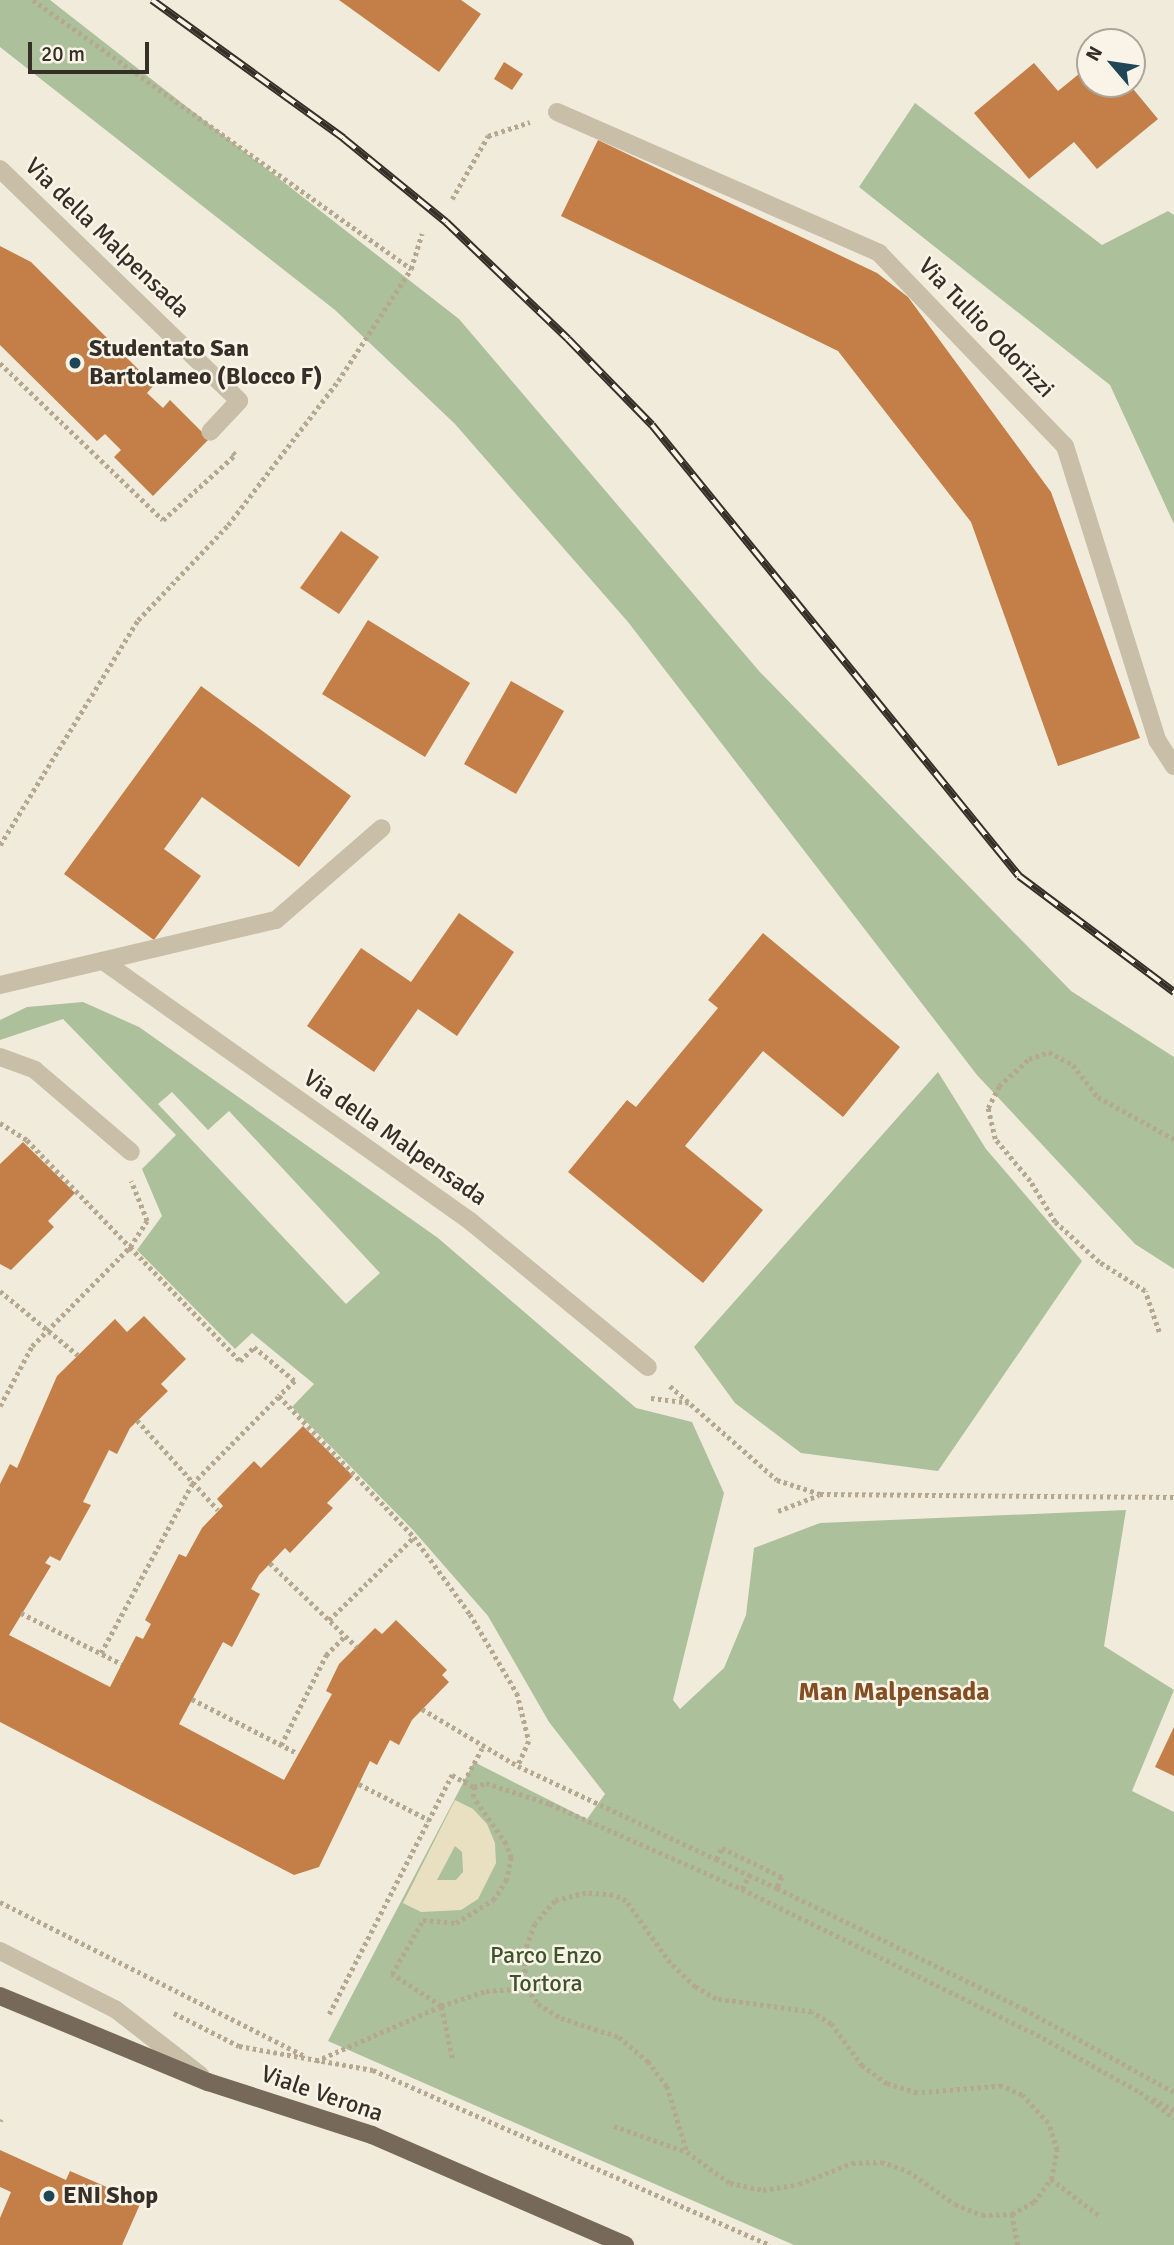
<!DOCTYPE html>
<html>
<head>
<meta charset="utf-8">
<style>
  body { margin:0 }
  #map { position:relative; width:1174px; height:2245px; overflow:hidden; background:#f1ebdb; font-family:Signika,sans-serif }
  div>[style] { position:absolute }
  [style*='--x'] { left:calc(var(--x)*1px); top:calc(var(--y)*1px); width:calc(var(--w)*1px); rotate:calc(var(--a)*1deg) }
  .green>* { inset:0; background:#acc09b }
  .plaza>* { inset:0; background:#e9e0c2 }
  .building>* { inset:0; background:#c37f47 }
  .path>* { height:4.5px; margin-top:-2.25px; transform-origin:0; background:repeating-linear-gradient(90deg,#b4a891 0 3.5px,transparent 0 7px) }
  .minor>* { height:18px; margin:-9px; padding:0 9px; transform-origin:9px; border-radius:9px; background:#c9bea7 }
  .major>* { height:18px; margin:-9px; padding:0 9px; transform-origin:9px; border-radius:9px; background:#776959 }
  .rail>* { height:8px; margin-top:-4px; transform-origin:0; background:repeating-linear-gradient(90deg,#f9f4e7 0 16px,#352f28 0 32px); box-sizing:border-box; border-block:2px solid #352f28 }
  .dots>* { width:19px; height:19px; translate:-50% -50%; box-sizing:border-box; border:4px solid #f9f4e7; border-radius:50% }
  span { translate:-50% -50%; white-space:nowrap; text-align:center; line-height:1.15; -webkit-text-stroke:5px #f9f4e7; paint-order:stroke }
  .street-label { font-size:24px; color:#352f28 }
  .poi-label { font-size:24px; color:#352f28; font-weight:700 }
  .left { translate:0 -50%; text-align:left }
  .park-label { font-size:24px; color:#3c532c }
  .neighbourhood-label { font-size:26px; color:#824e23; font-weight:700 }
  .north { position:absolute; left:1076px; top:28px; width:70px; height:70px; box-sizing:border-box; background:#f9f4e7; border:2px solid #aba59b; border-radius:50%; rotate:299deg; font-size:19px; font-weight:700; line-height:28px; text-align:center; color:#352f28 }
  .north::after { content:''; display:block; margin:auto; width:24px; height:32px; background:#1e4656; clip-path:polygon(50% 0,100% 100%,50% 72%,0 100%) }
  .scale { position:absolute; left:28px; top:42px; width:121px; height:32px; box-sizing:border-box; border:4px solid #352f28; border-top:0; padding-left:9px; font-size:21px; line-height:24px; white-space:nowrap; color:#352f28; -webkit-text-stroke:5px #f9f4e7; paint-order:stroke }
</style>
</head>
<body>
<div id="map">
  <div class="green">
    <i style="clip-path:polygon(0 0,50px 0,459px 319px,759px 671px,1071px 991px,1174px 1057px,1174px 1269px,1135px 1244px,977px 1075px,628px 622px,455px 424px,335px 310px,0 47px)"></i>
    <i style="clip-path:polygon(915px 103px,1102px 245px,1168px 211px,1174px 215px,1174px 524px,1110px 385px,859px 187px)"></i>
    <i style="clip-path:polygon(evenodd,83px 1002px,139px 1027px,438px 1238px,636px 1408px,692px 1422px,724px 1493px,673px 1700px,680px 1709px,724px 1668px,746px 1615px,754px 1548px,820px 1523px,1126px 1510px,1104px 1646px,1174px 1690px,1132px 1791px,1174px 1812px,1174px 2245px,794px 2245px,328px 2041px,474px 1762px,587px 1819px,605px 1794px,549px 1722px,488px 1616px,413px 1530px,292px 1407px,314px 1384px,252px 1333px,235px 1349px,137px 1250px,162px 1216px,142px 1169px,176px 1135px,63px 1019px,0 1040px,0 1020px,27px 1007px,83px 1002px,172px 1092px,208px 1130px,229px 1111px,380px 1273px,346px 1304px,158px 1104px,172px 1092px)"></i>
    <i style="clip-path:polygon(938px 1072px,986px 1149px,1082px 1261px,938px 1471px,801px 1453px,735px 1403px,694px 1347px)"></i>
  </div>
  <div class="plaza">
    <i style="clip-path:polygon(evenodd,455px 1800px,473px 1809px,487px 1824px,495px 1843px,496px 1863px,478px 1899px,461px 1910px,421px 1912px,403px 1903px,455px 1800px,455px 1846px,462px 1852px,463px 1872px,456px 1880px,437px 1880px,455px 1846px)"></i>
  </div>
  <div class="building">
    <i style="clip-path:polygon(339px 0,461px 0,481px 14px,439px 72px)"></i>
    <i style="clip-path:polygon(504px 62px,523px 74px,512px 90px,494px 79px)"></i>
    <i style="clip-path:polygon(1034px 63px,1058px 91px,1090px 65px,1090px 84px,1129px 84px,1158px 119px,1097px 169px,1074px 142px,1029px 179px,974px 113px)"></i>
    <i style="clip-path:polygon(598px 140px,877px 273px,908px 297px,1051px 492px,1140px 738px,1058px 766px,971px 522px,838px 351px,561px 216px)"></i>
    <i style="clip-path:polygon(0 246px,31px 262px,154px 385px,147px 393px,163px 408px,170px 400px,209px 439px,153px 496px,114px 457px,121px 450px,105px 434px,97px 441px,0 345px)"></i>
    <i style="clip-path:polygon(341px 531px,379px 557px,339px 614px,300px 588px)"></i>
    <i style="clip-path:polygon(368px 620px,470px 683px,425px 757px,322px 694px)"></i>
    <i style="clip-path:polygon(511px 681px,564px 711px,516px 794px,464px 764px)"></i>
    <i style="clip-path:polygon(201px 686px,351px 796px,299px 867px,202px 797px,164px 849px,201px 876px,154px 940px,64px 874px)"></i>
    <i style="clip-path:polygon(459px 913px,514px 952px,457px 1036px,418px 1009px,374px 1072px,307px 1026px,361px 948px,411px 982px)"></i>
    <i style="clip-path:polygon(763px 933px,900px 1047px,843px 1117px,763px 1051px,685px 1146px,763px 1210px,703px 1283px,568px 1172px,627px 1100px,636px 1107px,718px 1008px,708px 1000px)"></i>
    <i style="clip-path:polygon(23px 1142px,75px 1193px,48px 1221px,54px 1227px,11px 1270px,0 1264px,0 1164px)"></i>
    <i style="clip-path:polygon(144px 1316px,186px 1359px,161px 1384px,168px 1391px,130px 1428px,117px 1454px,109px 1450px,83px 1502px,91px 1505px,60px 1561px,50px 1556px,45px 1563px,51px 1566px,9px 1635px,110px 1687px,136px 1636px,143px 1639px,151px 1624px,145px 1620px,179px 1554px,186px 1557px,202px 1528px,223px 1506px,217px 1499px,254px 1461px,261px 1468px,303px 1426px,353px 1476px,327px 1503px,333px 1508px,290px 1553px,285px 1548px,259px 1575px,251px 1589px,260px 1594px,232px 1647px,223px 1642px,179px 1724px,284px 1780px,332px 1694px,326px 1691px,339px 1664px,375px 1628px,382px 1634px,396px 1620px,447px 1670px,442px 1675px,449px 1682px,412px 1720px,399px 1745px,390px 1740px,377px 1765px,370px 1761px,319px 1867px,294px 1875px,0 1722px,0 1484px,10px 1464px,17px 1468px,57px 1376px,115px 1319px,127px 1332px)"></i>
    <i style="clip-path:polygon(1174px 1727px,1174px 1776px,1155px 1767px)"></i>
    <i style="clip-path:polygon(0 2150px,66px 2180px,70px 2171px,141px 2202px,122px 2245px,0 2245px,0 2218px,11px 2192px,0 2187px)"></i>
  </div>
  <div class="path">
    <i style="--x:33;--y:0;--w:464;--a:35.4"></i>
    <i style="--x:452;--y:199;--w:73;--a:-60.3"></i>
    <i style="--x:488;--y:136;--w:44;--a:-18.4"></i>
    <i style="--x:0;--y:363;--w:226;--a:43.9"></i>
    <i style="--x:163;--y:520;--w:97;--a:-42.1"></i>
    <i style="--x:235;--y:455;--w:6;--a:-135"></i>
    <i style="--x:0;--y:845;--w:264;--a:-58.5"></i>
    <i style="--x:138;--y:620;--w:131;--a:-46.5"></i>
    <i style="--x:228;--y:525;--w:181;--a:-52.6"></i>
    <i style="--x:338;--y:381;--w:134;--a:-56.9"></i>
    <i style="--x:411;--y:269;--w:37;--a:-73"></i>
    <i style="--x:0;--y:1123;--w:32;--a:32"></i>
    <i style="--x:27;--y:1140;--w:149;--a:46.1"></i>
    <i style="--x:130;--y:1247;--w:31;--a:-57"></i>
    <i style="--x:147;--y:1221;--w:43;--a:-111.8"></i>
    <i style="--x:0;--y:1291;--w:101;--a:39.4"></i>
    <i style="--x:1159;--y:1332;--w:43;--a:-108.9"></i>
    <i style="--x:1145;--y:1291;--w:54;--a:-147.8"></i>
    <i style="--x:1099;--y:1262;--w:59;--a:-137.7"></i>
    <i style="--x:1055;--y:1222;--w:48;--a:-121.4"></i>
    <i style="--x:1030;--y:1181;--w:55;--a:-129.8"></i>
    <i style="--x:995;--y:1139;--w:32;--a:-103"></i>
    <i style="--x:988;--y:1108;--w:25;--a:-63"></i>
    <i style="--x:999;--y:1086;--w:40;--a:-42"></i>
    <i style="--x:1029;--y:1059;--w:21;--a:-19"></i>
    <i style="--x:1049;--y:1052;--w:27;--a:28"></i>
    <i style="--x:1073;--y:1065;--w:41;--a:52"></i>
    <i style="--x:1098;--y:1097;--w:87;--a:28.9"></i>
    <i style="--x:670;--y:1386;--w:142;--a:41.3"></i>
    <i style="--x:777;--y:1480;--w:45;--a:18"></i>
    <i style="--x:820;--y:1494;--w:354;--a:0.5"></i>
    <i style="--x:651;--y:1398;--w:38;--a:7"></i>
    <i style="--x:0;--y:1406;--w:68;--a:-61.9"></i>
    <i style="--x:32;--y:1346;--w:139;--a:-45.3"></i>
    <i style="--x:130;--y:1247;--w:158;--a:46"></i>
    <i style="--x:240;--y:1361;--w:20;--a:-45"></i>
    <i style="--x:254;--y:1347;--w:53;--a:39.7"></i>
    <i style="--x:295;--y:1381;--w:22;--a:137"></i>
    <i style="--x:279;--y:1396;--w:195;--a:46.2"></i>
    <i style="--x:414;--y:1537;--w:95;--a:54"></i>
    <i style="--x:470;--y:1614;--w:92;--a:59.3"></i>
    <i style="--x:517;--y:1693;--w:49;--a:76"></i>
    <i style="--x:529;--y:1741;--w:27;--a:114"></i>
    <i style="--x:137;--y:1420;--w:121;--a:48"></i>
    <i style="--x:778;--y:1511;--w:44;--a:-21.3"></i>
    <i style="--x:270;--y:1563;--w:121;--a:44"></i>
    <i style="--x:21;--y:1613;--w:113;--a:26.8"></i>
    <i style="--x:329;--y:1620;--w:119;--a:-44.3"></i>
    <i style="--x:101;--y:1653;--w:192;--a:-61.7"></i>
    <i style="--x:192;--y:1484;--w:124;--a:-45.3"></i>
    <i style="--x:192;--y:1699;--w:118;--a:27.2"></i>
    <i style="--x:422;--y:1709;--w:112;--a:30.7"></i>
    <i style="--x:518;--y:1766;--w:219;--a:25.2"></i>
    <i style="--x:716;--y:1859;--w:13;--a:-61"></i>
    <i style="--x:722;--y:1848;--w:67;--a:25.8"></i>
    <i style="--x:782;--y:1877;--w:12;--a:114"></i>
    <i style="--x:777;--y:1888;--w:275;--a:26.1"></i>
    <i style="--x:1024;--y:2009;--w:171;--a:29"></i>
    <i style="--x:281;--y:1745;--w:101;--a:-63.4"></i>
    <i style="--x:326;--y:1655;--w:27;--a:-45"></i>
    <i style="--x:464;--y:1782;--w:38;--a:-62"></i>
    <i style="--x:359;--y:1784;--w:79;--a:27.2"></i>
    <i style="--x:716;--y:1859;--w:37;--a:26"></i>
    <i style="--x:742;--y:1889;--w:16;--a:-63"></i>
    <i style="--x:749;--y:1875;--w:31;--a:25"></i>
    <i style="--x:0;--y:1902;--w:342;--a:26.8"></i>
    <i style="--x:174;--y:2013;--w:73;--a:26.9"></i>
    <i style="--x:239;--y:2046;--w:136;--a:10.2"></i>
    <i style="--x:373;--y:2070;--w:434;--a:23.8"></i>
    <i style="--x:329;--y:2014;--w:269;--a:-62.8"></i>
    <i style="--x:452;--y:1775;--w:25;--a:29"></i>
    <i style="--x:474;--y:1787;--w:13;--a:-18"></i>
    <i style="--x:486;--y:1783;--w:67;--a:18.2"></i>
    <i style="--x:550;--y:1804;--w:210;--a:23.9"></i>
    <i style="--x:742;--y:1889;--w:336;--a:26.3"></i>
    <i style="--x:1043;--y:2038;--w:111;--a:29.1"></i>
    <i style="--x:1140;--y:2092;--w:43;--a:37.4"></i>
    <i style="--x:452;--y:2058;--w:53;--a:-101.9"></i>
    <i style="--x:441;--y:2006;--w:59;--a:-146.9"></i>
    <i style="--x:392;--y:1974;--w:62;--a:-60.1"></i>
    <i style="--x:423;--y:1920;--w:33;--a:5"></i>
    <i style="--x:456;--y:1923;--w:44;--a:-31.9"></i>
    <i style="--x:493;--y:1900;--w:23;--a:-56"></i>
    <i style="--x:506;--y:1881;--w:24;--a:-78"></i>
    <i style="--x:511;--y:1858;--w:15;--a:-110"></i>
    <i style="--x:506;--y:1844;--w:57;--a:-125.1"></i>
    <i style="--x:473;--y:1797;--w:10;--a:-84"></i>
    <i style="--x:316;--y:2061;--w:137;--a:-23.7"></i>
    <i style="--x:441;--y:2006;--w:47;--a:-18.4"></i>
    <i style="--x:486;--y:1991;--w:41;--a:-4.2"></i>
    <i style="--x:1153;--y:2099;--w:24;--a:28"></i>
    <i style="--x:0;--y:2121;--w:2;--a:-63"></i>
    <i style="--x:614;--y:2126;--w:77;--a:19.6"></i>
    <i style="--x:687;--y:2152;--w:53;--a:35.8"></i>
    <i style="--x:730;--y:2183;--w:34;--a:12"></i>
    <i style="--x:763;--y:2190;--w:36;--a:-9"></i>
    <i style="--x:799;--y:2184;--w:57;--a:-21.6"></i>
    <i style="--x:852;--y:2163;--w:29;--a:-2"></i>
    <i style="--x:881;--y:2162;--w:28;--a:18"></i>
    <i style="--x:908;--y:2171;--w:57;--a:35.1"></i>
    <i style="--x:955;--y:2204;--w:29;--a:22"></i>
    <i style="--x:982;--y:2215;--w:30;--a:-2"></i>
    <i style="--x:1012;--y:2214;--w:25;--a:-29"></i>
    <i style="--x:1034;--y:2202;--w:29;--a:-54"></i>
    <i style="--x:1051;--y:2179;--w:30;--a:-78"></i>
    <i style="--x:1057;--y:2150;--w:28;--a:-108"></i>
    <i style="--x:1048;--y:2123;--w:38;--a:-133"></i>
    <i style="--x:1022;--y:2095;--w:22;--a:-156"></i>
    <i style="--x:1002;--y:2086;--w:85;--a:175.3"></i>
    <i style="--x:917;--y:2093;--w:31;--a:-163"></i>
    <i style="--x:887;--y:2084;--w:31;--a:-144"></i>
    <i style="--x:862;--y:2066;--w:52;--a:-126.4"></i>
    <i style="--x:831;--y:2024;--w:22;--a:-148"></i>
    <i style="--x:812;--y:2012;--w:97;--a:-172.3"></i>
    <i style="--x:716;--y:1999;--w:24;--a:-150"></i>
    <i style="--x:695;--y:1987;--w:35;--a:-136"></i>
    <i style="--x:670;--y:1963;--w:76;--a:-125.4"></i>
    <i style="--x:626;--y:1901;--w:14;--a:-155"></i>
    <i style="--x:613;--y:1895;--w:27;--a:-176"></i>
    <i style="--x:586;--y:1893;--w:32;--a:166"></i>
    <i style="--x:555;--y:1901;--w:30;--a:131"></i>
    <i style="--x:535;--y:1924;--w:33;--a:110"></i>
    <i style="--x:524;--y:1955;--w:33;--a:85"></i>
    <i style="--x:527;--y:1988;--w:19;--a:55"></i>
    <i style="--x:538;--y:2004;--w:27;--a:31"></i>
    <i style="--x:561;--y:2018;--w:61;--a:18.1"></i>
    <i style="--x:619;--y:2037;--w:38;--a:40"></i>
    <i style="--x:648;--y:2061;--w:31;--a:53"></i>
    <i style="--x:667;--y:2086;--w:69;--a:73.1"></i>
    <i style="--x:1051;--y:2179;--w:63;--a:37.2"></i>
    <i style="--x:1012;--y:2214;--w:32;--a:79"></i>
  </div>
  <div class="minor">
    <i style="--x:557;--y:112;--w:352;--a:23.6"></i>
    <i style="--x:879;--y:253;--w:268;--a:46.1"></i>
    <i style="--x:1065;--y:446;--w:308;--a:72.6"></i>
    <i style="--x:1157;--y:740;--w:31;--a:57"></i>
    <i style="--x:0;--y:169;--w:333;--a:44.1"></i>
    <i style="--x:239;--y:401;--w:42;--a:133.1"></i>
    <i style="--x:103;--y:961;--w:450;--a:35.3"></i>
    <i style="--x:470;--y:1221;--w:230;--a:39.4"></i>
    <i style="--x:0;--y:985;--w:284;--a:-13.3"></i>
    <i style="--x:276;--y:920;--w:140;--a:-41"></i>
    <i style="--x:0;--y:1057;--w:37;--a:20"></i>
    <i style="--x:35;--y:1070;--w:126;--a:40.5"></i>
    <i style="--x:0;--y:1951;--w:129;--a:26.8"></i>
    <i style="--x:115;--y:2009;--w:108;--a:37.8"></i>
  </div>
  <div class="major">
    <i style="--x:0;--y:1996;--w:225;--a:22.5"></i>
    <i style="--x:208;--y:2082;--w:172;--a:17.9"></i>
    <i style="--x:372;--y:2135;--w:276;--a:23.5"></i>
  </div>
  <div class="rail">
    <i style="--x:152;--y:0;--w:236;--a:35.8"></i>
    <i style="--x:343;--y:138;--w:133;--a:39.2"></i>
    <i style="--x:446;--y:222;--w:169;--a:43.8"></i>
    <i style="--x:568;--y:339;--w:120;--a:45.7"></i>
    <i style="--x:652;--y:425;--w:581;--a:50.86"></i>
    <i style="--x:1019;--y:876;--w:194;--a:36.8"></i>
  </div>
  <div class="dots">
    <i style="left:75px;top:363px;background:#1e4656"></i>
    <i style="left:49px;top:2196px;background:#1e4656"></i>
  </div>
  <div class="street-label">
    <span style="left:107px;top:238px;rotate:44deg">Via della Malpensada</span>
    <span style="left:986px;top:328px;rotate:46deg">Via Tullio Odorizzi</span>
    <span style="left:395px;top:1138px;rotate:35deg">Via della Malpensada</span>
    <span style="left:322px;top:2094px;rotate:19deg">Viale Verona</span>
  </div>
  <div class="poi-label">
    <span class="left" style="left:89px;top:363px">Studentato San<br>Bartolameo (Blocco F)</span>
    <span class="left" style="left:63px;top:2196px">ENI Shop</span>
  </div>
  <div class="park-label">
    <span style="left:546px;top:1970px">Parco Enzo<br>Tortora</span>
  </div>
  <div class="neighbourhood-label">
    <span style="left:894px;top:1693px">Man Malpensada</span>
  </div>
  <div class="north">N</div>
  <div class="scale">20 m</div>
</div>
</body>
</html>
